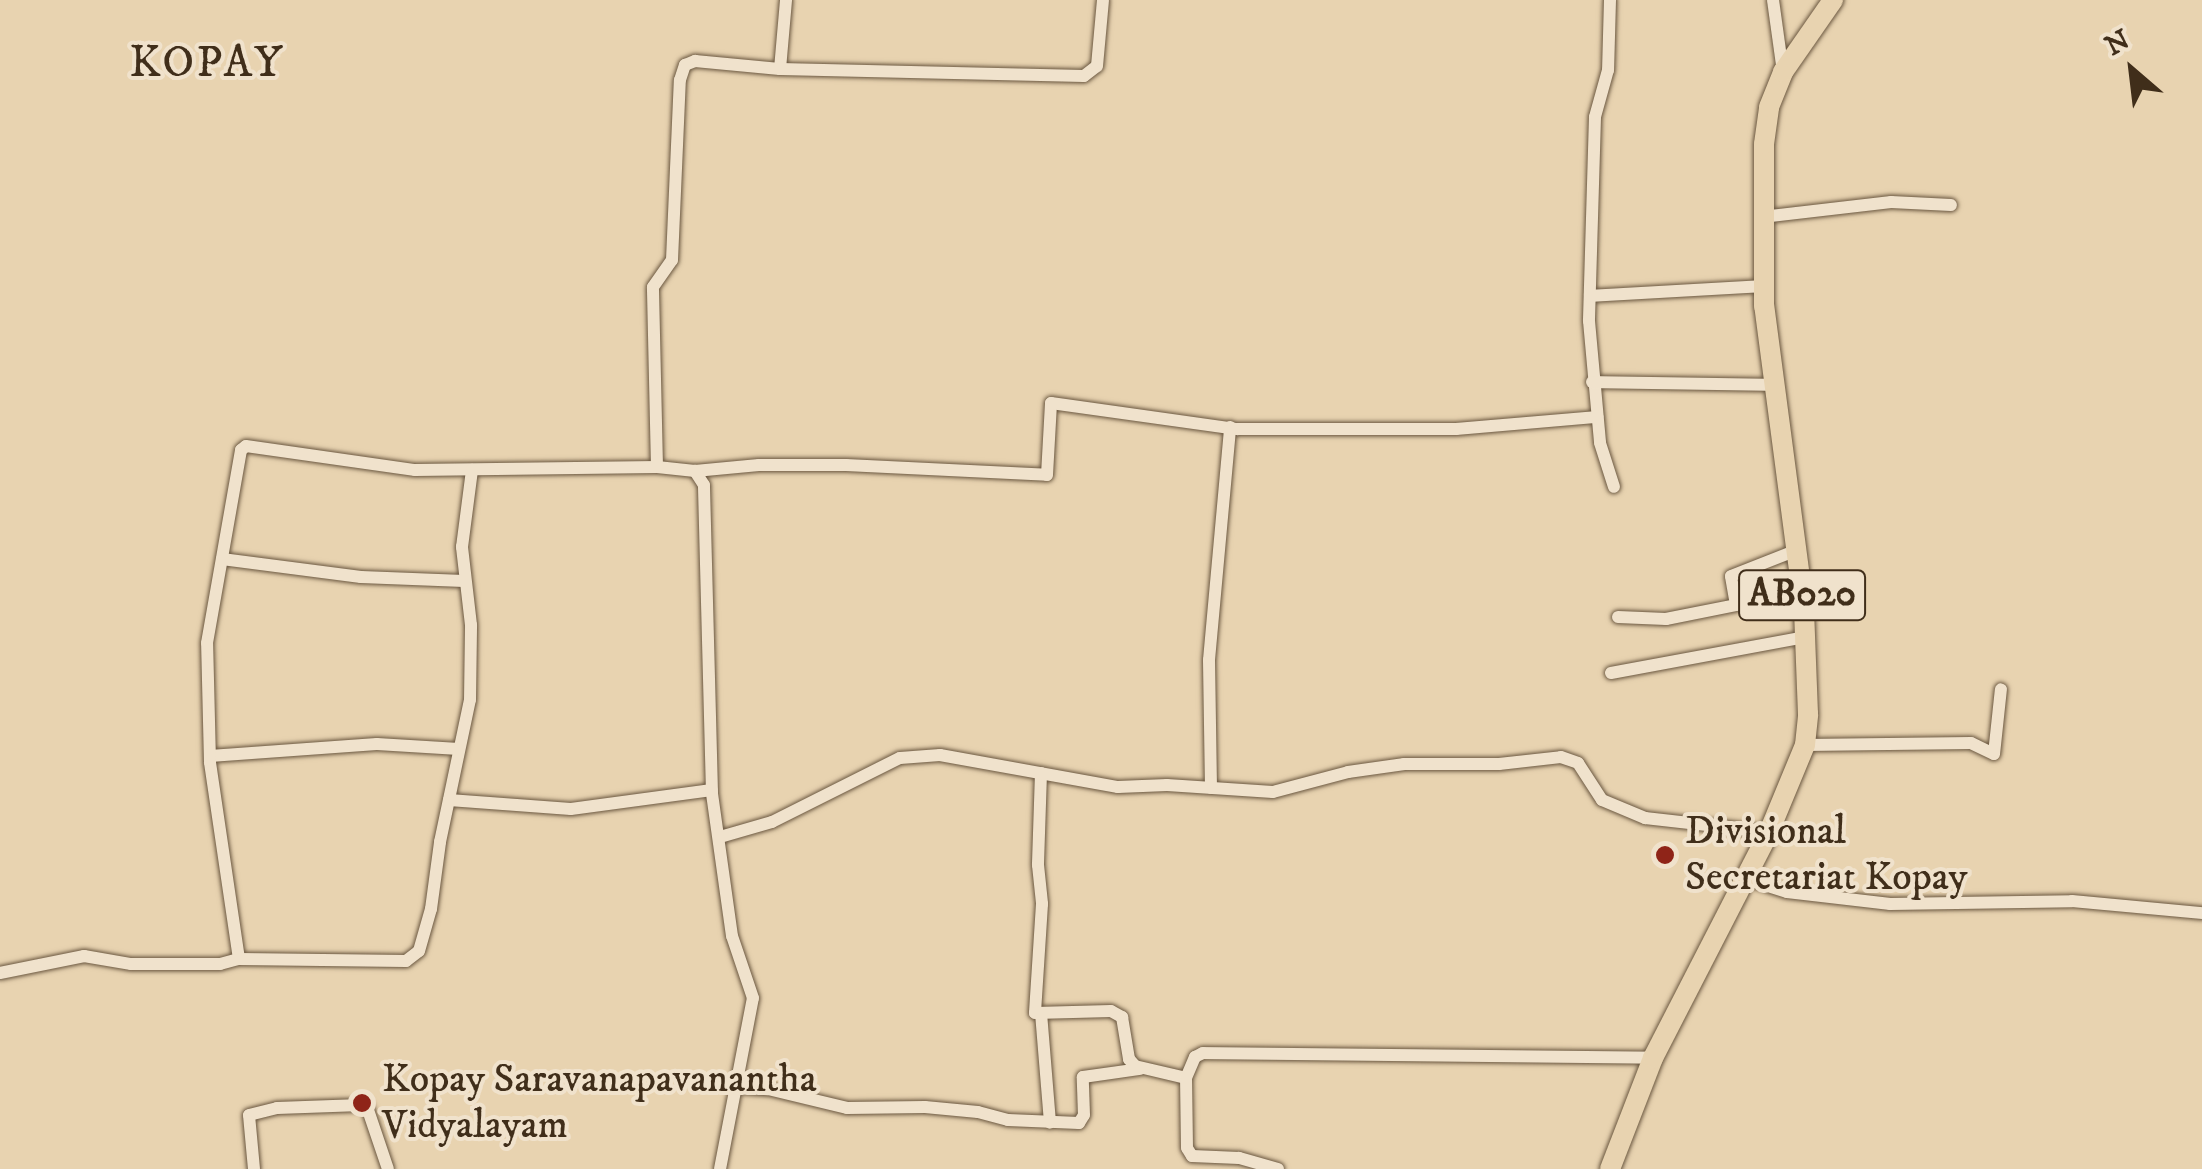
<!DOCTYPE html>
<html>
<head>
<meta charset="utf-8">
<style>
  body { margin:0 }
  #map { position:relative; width:2202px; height:1169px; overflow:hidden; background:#e8d3b0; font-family:"IM FELL DW Pica",serif }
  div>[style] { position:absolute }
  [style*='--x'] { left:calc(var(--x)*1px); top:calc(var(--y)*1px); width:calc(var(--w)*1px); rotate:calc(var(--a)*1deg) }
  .roads { filter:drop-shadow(0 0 2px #6a5740) drop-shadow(0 0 2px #6a5740) }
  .minor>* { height:12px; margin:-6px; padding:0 6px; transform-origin:6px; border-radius:6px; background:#f0e2cc }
  .primary>* { height:20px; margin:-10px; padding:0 10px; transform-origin:10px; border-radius:10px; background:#e8d3b0 }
  .dots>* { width:28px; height:28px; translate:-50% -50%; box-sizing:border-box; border:5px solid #f0e2cc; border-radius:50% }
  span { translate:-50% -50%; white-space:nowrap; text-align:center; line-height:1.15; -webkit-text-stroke:8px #f0e2cc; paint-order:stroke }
  .shield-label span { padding:2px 8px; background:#f0e2cc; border:2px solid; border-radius:8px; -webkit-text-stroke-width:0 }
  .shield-label { font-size:38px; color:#402e1a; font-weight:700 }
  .poi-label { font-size:40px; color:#402e1a }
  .left { translate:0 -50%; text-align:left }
  .quarter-label { font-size:45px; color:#402e1a; letter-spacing:2.5px }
  .north { position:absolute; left:2082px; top:20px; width:100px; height:100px; -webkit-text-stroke:8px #f0e2cc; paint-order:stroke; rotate:332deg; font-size:28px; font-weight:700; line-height:40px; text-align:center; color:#402e1a }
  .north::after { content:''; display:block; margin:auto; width:35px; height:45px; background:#402e1a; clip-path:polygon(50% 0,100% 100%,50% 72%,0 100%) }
</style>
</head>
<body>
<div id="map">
  <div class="roads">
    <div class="minor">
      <i style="--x:1610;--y:0;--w:70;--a:91.6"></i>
      <i style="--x:1608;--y:70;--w:49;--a:105.5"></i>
      <i style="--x:1595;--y:117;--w:204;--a:91.7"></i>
      <i style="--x:1589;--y:321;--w:122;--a:84.8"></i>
      <i style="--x:1600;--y:443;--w:46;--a:72.3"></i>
      <i style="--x:1773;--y:0;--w:73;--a:82.1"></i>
      <i style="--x:780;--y:69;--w:304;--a:1.3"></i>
      <i style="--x:1084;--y:76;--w:16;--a:-38"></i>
      <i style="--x:1097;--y:66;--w:66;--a:-84.8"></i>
      <i style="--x:1762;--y:217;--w:130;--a:-6.6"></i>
      <i style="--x:1891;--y:202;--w:60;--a:2.9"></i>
      <i style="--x:1590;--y:296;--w:173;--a:-3.3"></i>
      <i style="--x:1592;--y:382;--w:184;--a:0.9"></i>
      <i style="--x:695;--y:471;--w:64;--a:-5.4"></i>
      <i style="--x:759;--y:465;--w:87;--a:0"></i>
      <i style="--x:846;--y:465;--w:201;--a:2.8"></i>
      <i style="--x:1047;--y:475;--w:72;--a:-86.8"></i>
      <i style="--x:1051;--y:403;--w:188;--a:8"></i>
      <i style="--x:1237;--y:429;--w:219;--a:0"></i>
      <i style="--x:1456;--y:429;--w:142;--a:-4.9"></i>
      <i style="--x:222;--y:559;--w:140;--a:7.4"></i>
      <i style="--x:361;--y:577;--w:103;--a:2.2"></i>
      <i style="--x:1618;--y:617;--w:48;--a:2.4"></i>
      <i style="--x:1666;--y:619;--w:71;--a:-11.3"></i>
      <i style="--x:1736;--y:605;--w:29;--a:-100"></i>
      <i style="--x:1731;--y:576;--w:71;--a:-21.5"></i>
      <i style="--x:1611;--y:673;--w:197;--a:-10.5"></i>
      <i style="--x:1805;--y:745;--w:166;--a:-0.7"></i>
      <i style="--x:1971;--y:743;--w:25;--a:26"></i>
      <i style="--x:1994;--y:754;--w:65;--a:-83.9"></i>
      <i style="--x:210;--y:756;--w:167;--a:-4.1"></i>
      <i style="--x:377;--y:744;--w:82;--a:3.5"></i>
      <i style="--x:1041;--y:773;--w:92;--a:91.9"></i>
      <i style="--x:1038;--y:865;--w:39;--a:84"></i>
      <i style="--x:1042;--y:904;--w:109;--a:93.7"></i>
      <i style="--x:1035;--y:1013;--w:76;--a:-1.5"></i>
      <i style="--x:1111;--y:1011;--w:13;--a:29"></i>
      <i style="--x:1122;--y:1017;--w:43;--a:80.5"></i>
      <i style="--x:1129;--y:1059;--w:9;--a:49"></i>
      <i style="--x:1135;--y:1066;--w:52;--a:13.2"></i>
      <i style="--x:1211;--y:788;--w:128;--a:-90.9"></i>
      <i style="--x:1209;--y:660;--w:234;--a:-84.8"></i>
      <i style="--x:449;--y:800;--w:122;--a:4.2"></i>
      <i style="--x:571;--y:809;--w:142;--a:-7.7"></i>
      <i style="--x:720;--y:837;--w:54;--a:-16.1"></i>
      <i style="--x:772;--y:822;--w:143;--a:-26.6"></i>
      <i style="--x:900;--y:758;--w:40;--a:-4.3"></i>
      <i style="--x:940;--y:755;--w:181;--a:10.2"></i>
      <i style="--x:1118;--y:787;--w:49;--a:-2.3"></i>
      <i style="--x:1167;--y:785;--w:106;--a:3.8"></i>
      <i style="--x:1273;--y:792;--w:78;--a:-14.9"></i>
      <i style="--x:1348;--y:772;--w:57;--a:-8.1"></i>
      <i style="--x:1404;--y:764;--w:95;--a:0"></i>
      <i style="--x:1499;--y:764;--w:62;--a:-6.4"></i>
      <i style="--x:1561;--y:757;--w:18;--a:19"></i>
      <i style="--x:1578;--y:763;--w:44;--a:57"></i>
      <i style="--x:1602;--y:800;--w:47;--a:22.7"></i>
      <i style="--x:1645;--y:818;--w:125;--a:6.4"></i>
      <i style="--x:1746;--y:879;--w:43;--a:17.6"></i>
      <i style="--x:1787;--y:892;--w:104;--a:6.6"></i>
      <i style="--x:1890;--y:904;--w:182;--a:-0.9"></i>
      <i style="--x:2072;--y:901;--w:131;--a:5.3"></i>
      <i style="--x:239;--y:959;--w:199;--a:-98.4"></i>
      <i style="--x:210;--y:762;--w:119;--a:-91.4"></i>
      <i style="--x:207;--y:643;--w:196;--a:-80"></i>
      <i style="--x:241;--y:450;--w:6;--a:-39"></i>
      <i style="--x:246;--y:446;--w:171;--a:8.1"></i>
      <i style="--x:415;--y:470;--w:242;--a:-0.7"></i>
      <i style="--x:0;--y:973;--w:86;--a:-11.4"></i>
      <i style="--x:84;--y:956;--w:48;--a:9.7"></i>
      <i style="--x:131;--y:964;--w:89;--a:0"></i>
      <i style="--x:220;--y:964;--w:20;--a:-15"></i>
      <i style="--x:239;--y:959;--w:167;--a:0.7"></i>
      <i style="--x:406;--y:961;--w:16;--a:-38"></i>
      <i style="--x:419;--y:951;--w:44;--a:-74.1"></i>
      <i style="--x:431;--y:909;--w:68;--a:-82.3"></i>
      <i style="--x:440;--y:842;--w:145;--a:-78.1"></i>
      <i style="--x:470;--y:700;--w:75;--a:-89.2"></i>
      <i style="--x:471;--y:625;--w:79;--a:-96.6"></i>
      <i style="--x:462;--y:547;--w:78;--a:-82.6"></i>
      <i style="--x:1041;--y:1013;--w:110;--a:85.3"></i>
      <i style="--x:736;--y:1087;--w:32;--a:4"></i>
      <i style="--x:768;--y:1089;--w:81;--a:13.5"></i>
      <i style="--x:847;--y:1108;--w:78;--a:-0.7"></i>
      <i style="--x:925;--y:1107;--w:53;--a:5.4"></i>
      <i style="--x:978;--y:1112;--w:31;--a:15"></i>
      <i style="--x:1008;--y:1120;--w:71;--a:2.4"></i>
      <i style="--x:1079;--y:1123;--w:9;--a:-58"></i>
      <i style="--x:1084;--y:1115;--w:38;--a:-92"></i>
      <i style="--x:1083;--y:1077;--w:58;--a:-8"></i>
      <i style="--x:254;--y:1169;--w:54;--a:-95.3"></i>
      <i style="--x:249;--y:1115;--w:29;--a:-14"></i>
      <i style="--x:277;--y:1108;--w:84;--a:-2"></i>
      <i style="--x:361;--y:1105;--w:6;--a:18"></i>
      <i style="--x:367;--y:1107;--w:65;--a:71.3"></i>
      <i style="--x:720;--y:1169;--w:174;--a:-79.1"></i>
      <i style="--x:753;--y:998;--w:65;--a:-108.7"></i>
      <i style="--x:732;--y:936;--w:144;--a:-98"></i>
      <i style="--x:712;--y:793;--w:308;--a:-91.5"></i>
      <i style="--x:704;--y:485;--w:17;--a:-123"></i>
      <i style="--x:695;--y:471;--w:38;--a:-174"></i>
      <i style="--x:657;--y:467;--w:180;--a:-91.3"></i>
      <i style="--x:653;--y:287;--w:33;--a:-55"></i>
      <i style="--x:672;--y:260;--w:180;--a:-87.5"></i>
      <i style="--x:680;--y:80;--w:16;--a:-72"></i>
      <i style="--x:685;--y:65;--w:11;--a:-22"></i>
      <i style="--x:695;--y:61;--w:85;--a:5.4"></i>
      <i style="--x:780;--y:69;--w:69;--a:-85"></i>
      <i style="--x:1278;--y:1169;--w:41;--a:-164.2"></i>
      <i style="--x:1239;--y:1158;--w:47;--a:-177.6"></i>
      <i style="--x:1192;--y:1156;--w:9;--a:-122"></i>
      <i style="--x:1187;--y:1148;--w:70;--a:-90.8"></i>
      <i style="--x:1186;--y:1078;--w:23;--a:-67"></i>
      <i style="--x:1195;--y:1057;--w:9;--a:-27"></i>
      <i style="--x:1203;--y:1053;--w:450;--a:0.6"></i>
    </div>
    <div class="primary">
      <i style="--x:1610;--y:1169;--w:119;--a:-68.8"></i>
      <i style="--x:1653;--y:1058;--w:254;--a:-62.8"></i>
      <i style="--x:1769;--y:832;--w:94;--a:-67.5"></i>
      <i style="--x:1805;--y:745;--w:31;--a:-84"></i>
      <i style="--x:1808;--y:714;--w:106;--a:-92.2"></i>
      <i style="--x:1804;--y:608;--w:305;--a:-97.5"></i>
      <i style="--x:1764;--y:306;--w:162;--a:-90"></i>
      <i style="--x:1764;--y:144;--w:37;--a:-82"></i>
      <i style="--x:1769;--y:107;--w:38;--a:-68"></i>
      <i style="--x:1783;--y:72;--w:88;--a:-55.2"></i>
    </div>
  </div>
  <div class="dots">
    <i style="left:1665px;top:855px;background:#8f2418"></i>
    <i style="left:362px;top:1103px;background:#8f2418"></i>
  </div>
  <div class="shield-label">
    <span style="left:1802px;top:595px">AB020</span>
  </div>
  <div class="poi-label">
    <span class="left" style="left:1685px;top:855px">Divisional<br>Secretariat Kopay</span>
    <span class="left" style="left:382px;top:1103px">Kopay Saravanapavanantha<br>Vidyalayam</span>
  </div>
  <div class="quarter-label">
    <span style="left:207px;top:64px">KOPAY</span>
  </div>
  <div class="north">N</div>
</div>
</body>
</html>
